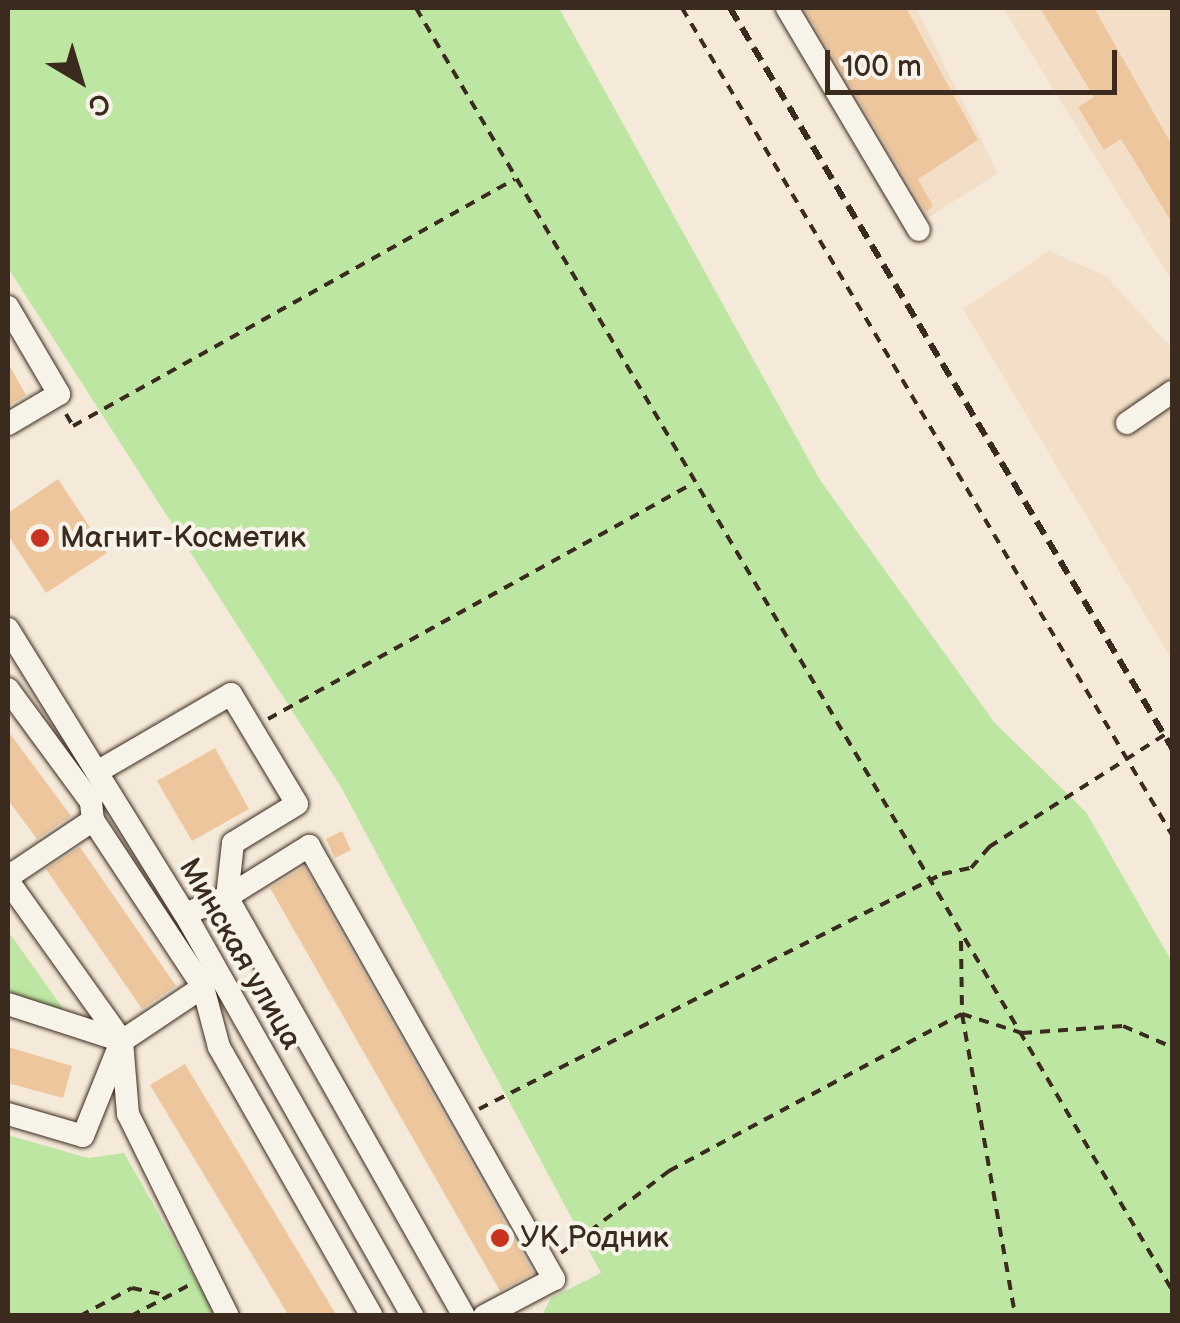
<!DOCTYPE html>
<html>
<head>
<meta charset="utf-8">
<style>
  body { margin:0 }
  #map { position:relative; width:1180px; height:1323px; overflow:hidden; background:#f5ead9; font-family:"Balsamiq Sans",sans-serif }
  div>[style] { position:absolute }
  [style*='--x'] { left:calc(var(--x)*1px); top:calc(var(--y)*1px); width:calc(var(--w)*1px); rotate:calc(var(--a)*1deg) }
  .built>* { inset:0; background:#f3dfc7 }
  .green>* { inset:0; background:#bce6a2 }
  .building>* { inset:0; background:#edc69d }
  .path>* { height:4px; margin-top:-2px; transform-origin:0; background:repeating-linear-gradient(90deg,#3b2a1e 0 10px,transparent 0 18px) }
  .roads { filter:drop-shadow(0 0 2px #3b2a1e) drop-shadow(0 0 2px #3b2a1e) }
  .minor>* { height:22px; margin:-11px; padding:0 11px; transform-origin:11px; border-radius:11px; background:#f7f3e8 }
  .rail>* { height:6px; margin-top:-3px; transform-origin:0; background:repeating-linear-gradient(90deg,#3b2a1e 0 15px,transparent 0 23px) }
  .dots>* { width:28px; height:28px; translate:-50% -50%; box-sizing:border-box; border:5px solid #f7f3e8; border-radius:50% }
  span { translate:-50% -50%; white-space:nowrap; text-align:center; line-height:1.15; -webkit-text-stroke:8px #f7f3e8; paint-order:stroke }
  .poi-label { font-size:30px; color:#3b2a1e }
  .left { translate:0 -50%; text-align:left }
  .street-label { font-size:30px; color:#3b2a1e }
  .frame { position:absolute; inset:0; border:10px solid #3b2a1e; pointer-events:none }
  .north { position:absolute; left:30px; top:30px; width:100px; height:100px; -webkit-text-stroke:8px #f7f3e8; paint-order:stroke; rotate:142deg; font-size:28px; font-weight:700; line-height:40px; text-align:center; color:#3b2a1e }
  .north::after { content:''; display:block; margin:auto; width:35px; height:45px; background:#3b2a1e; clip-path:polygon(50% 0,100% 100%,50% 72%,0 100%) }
  .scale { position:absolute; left:825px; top:50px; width:292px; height:45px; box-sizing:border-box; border:5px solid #3b2a1e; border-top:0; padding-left:12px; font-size:30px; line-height:35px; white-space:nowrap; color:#3b2a1e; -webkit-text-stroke:8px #f7f3e8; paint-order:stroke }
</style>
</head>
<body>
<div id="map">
  <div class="built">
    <i style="clip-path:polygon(793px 8px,916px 8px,998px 173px,920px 223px)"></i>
    <i style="clip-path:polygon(1003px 8px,1172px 8px,1172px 281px)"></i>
    <i style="clip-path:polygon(1049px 251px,1106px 276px,1172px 348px,1172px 660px,963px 309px)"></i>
  </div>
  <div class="green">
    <i style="clip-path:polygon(8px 8px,559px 8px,820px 480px,994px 722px,1086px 812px,1172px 962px,1172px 1315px,542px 1315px,551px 1298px,601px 1273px,341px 787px,8px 268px)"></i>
    <i style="clip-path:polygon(8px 931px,67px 1014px,8px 996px)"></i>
    <i style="clip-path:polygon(8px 1135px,88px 1158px,124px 1153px,216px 1315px,8px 1315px)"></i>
  </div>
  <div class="building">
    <i style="clip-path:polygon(804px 8px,906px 8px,978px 140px,918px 179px,933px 206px,926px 212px)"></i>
    <i style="clip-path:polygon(1040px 8px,1094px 8px,1172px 145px,1172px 223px,1121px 139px,1104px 150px,1078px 107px,1094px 97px)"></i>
    <i style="clip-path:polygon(8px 363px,26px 395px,8px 406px)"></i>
    <i style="clip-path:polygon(58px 479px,107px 553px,46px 593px,8px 535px,8px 513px)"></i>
    <i style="clip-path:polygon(8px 731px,71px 816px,37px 839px,8px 800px)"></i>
    <i style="clip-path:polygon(215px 748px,249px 809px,192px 841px,157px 781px)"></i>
    <i style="clip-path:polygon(342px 831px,351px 850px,335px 858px,326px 839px)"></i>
    <i style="clip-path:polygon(80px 847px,176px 986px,142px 1009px,46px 869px)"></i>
    <i style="clip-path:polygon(304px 867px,533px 1273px,500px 1291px,270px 888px)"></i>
    <i style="clip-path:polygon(8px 1047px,72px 1066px,63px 1098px,8px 1083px)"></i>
    <i style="clip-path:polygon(185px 1064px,337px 1316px,289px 1316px,150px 1085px)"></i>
  </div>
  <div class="path">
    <i style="--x:416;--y:8;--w:1488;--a:59.47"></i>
    <i style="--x:682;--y:8;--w:961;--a:59.35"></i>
    <i style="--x:66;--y:414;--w:14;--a:60"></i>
    <i style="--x:73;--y:426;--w:506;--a:-29.2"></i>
    <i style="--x:268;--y:719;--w:485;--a:-29"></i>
    <i style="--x:961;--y:941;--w:73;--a:89.2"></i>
    <i style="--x:962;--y:1014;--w:307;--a:80"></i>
    <i style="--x:479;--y:1109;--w:519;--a:-26.91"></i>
    <i style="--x:942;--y:874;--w:30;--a:-12"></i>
    <i style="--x:971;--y:868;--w:28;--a:-49"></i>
    <i style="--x:989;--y:847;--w:217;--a:-32.6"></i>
    <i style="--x:561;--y:1253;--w:136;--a:-37.2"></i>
    <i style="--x:669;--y:1171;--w:332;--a:-28.2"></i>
    <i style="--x:962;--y:1014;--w:63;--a:17.6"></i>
    <i style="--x:1022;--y:1033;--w:101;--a:-4"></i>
    <i style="--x:1123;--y:1026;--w:53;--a:23.2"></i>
    <i style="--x:80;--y:1316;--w:59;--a:-28.3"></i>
    <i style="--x:132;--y:1288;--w:38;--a:12"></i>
    <i style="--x:131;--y:1316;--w:66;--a:-28.1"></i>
  </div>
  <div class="roads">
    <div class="minor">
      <i style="--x:787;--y:8;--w:258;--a:59.3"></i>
      <i style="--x:8;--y:307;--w:101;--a:59.6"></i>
      <i style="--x:59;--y:394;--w:59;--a:149.5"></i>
      <i style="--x:1127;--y:423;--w:55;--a:-34.6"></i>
      <i style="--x:8;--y:629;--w:335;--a:58.2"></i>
      <i style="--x:185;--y:914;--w:462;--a:60.5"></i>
      <i style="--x:8;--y:689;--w:140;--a:53.7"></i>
      <i style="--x:91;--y:802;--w:18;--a:84"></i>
      <i style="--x:93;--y:820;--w:200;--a:56.6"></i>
      <i style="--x:203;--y:987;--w:62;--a:75.1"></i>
      <i style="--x:219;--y:1047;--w:309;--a:60.4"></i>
      <i style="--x:97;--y:772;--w:155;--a:-30.2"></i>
      <i style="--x:231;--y:694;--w:128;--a:59"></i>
      <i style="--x:297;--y:804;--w:75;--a:148.6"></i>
      <i style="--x:233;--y:843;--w:54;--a:96.3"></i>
      <i style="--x:227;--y:897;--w:481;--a:60.5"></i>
      <i style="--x:8;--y:877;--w:102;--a:-33.8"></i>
      <i style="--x:8;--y:881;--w:196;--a:54.5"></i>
      <i style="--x:122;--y:1041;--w:73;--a:85.3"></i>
      <i style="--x:128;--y:1114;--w:225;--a:63.7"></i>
      <i style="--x:185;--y:914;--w:45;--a:-22"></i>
      <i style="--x:227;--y:897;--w:97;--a:-31.9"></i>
      <i style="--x:309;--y:846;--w:498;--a:60.5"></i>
      <i style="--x:554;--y:1279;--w:79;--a:152.1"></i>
      <i style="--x:8;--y:1004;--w:120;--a:18"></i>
      <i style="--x:122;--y:1041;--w:97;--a:-33.7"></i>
      <i style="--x:8;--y:1114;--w:78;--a:16.3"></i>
      <i style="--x:83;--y:1136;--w:94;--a:-68.1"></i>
    </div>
  </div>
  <div class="rail">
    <i style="--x:730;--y:8;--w:862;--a:59.15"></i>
  </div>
  <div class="dots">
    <i style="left:40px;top:538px;background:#c8321e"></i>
    <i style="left:500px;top:1238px;background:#c8321e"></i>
  </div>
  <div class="poi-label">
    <span class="left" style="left:60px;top:538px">Магнит-Косметик</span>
    <span class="left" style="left:520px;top:1238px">УК Родник</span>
  </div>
  <div class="street-label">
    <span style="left:240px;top:954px;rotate:60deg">Минская улица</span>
  </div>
  <div class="frame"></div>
  <div class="north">С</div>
  <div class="scale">100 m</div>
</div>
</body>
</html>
